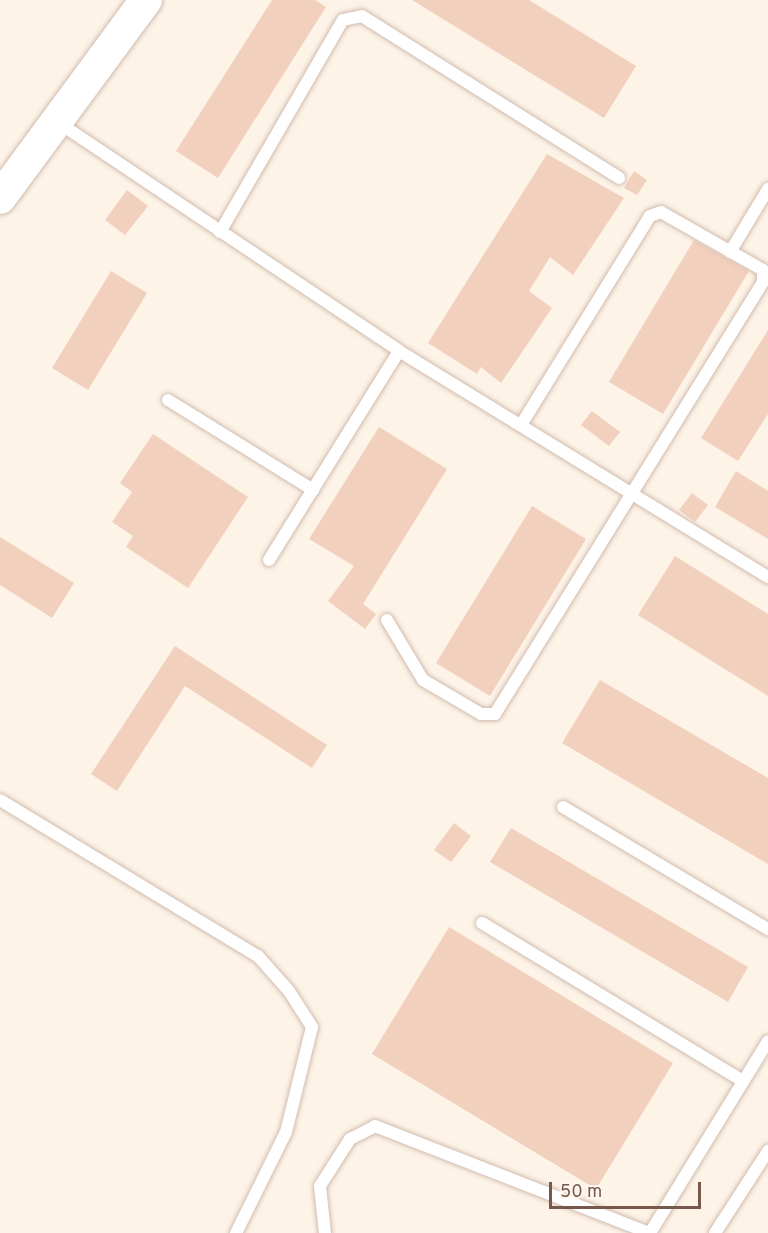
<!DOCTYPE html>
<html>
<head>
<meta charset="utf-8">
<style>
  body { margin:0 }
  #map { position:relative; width:768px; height:1233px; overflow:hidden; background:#fdf3e7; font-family:Overpass,sans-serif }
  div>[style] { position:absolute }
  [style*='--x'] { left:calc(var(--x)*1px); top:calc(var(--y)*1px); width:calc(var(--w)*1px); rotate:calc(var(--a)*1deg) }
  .building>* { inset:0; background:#f2d0be }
  .roads { filter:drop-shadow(0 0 2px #d1bcaf) drop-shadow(0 0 2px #d1bcaf) }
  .service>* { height:12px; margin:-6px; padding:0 6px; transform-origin:6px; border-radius:6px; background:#fff }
  .secondary>* { height:32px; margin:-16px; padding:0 16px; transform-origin:16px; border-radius:16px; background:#fff }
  span { translate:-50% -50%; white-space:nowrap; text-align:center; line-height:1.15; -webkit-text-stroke:4.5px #fff7ee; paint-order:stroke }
  .scale { position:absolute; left:549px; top:1182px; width:152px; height:27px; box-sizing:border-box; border:3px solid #77584b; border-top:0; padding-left:8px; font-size:18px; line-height:21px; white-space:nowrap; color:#77584b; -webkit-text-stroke:4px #fff7ee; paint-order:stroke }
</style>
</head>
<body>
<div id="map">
  <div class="building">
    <i style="clip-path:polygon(272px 0,315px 0,326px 7px,218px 178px,176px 151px)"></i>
    <i style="clip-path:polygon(412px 0,529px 0,636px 66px,604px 118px)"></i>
    <i style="clip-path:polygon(547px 154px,624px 198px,573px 275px,550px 257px,529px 291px,552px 308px,501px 383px,481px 367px,477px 374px,428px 343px)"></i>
    <i style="clip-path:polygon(634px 171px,647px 180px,637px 195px,624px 188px)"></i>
    <i style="clip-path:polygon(127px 190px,148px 206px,125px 235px,105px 220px)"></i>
    <i style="clip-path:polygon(694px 240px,749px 271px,663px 414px,609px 382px)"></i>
    <i style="clip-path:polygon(111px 271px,147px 293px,88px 390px,52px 368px)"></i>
    <i style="clip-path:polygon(768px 330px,768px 414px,738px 461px,701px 438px)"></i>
    <i style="clip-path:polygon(592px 411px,620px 432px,609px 446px,581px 425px)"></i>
    <i style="clip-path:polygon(379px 427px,447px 469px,363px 604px,376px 614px,365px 629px,328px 601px,354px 566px,309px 539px)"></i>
    <i style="clip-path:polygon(153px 434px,248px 497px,188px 588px,126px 547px,133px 536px,112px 522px,132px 492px,120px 483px)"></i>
    <i style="clip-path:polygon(736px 471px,768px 491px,768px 539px,715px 507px)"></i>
    <i style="clip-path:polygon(692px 493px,708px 505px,695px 522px,679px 510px)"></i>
    <i style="clip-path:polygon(532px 506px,586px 539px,490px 696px,436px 663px)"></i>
    <i style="clip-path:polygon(0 537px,74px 583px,52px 618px,0 585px)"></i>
    <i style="clip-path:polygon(675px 556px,768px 614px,768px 696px,638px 615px)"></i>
    <i style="clip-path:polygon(175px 646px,327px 745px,312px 768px,185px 686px,117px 791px,91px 774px)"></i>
    <i style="clip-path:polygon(600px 680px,768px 778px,768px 864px,562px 743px)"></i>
    <i style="clip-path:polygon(454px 823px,471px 836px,451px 862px,434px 850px)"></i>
    <i style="clip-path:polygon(511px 828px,748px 967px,728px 1002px,490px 862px)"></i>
    <i style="clip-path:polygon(449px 927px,673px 1063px,596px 1189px,372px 1054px)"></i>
  </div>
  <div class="roads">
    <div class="service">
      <i style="--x:59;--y:123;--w:409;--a:33.8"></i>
      <i style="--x:399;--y:351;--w:433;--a:31.5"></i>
      <i style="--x:220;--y:232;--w:245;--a:-59.9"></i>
      <i style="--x:343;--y:20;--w:19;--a:-12"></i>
      <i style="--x:362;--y:16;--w:304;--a:32.2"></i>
      <i style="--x:730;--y:252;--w:74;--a:-58.9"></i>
      <i style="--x:168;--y:400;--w:171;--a:31.8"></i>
      <i style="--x:269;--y:560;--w:246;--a:-58.1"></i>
      <i style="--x:387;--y:620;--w:70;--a:59"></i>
      <i style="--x:423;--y:680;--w:67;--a:30.4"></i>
      <i style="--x:481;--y:714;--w:14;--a:0"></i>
      <i style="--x:495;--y:714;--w:508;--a:-58.19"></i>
      <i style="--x:763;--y:282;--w:12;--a:-90"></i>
      <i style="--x:763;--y:270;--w:117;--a:-150.4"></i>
      <i style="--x:661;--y:212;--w:12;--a:160"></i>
      <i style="--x:650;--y:216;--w:246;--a:121.7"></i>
      <i style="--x:0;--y:800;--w:301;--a:31.2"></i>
      <i style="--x:258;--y:956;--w:47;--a:48.5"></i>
      <i style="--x:289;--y:991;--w:43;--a:57.4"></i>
      <i style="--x:312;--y:1027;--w:108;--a:103.9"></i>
      <i style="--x:286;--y:1132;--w:113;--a:116.3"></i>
      <i style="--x:563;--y:807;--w:239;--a:30.8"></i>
      <i style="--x:482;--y:923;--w:305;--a:31.2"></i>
      <i style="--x:325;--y:1233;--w:47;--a:-96.1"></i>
      <i style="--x:320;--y:1186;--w:56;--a:-57.4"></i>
      <i style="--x:350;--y:1139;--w:28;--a:-27"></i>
      <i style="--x:375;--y:1126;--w:294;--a:21.3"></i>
      <i style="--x:650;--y:1233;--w:225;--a:-58.4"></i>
      <i style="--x:715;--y:1233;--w:98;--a:-57.1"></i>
    </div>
    <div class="secondary">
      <i style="--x:0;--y:198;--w:246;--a:-53.6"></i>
    </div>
  </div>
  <div class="scale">50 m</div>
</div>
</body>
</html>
